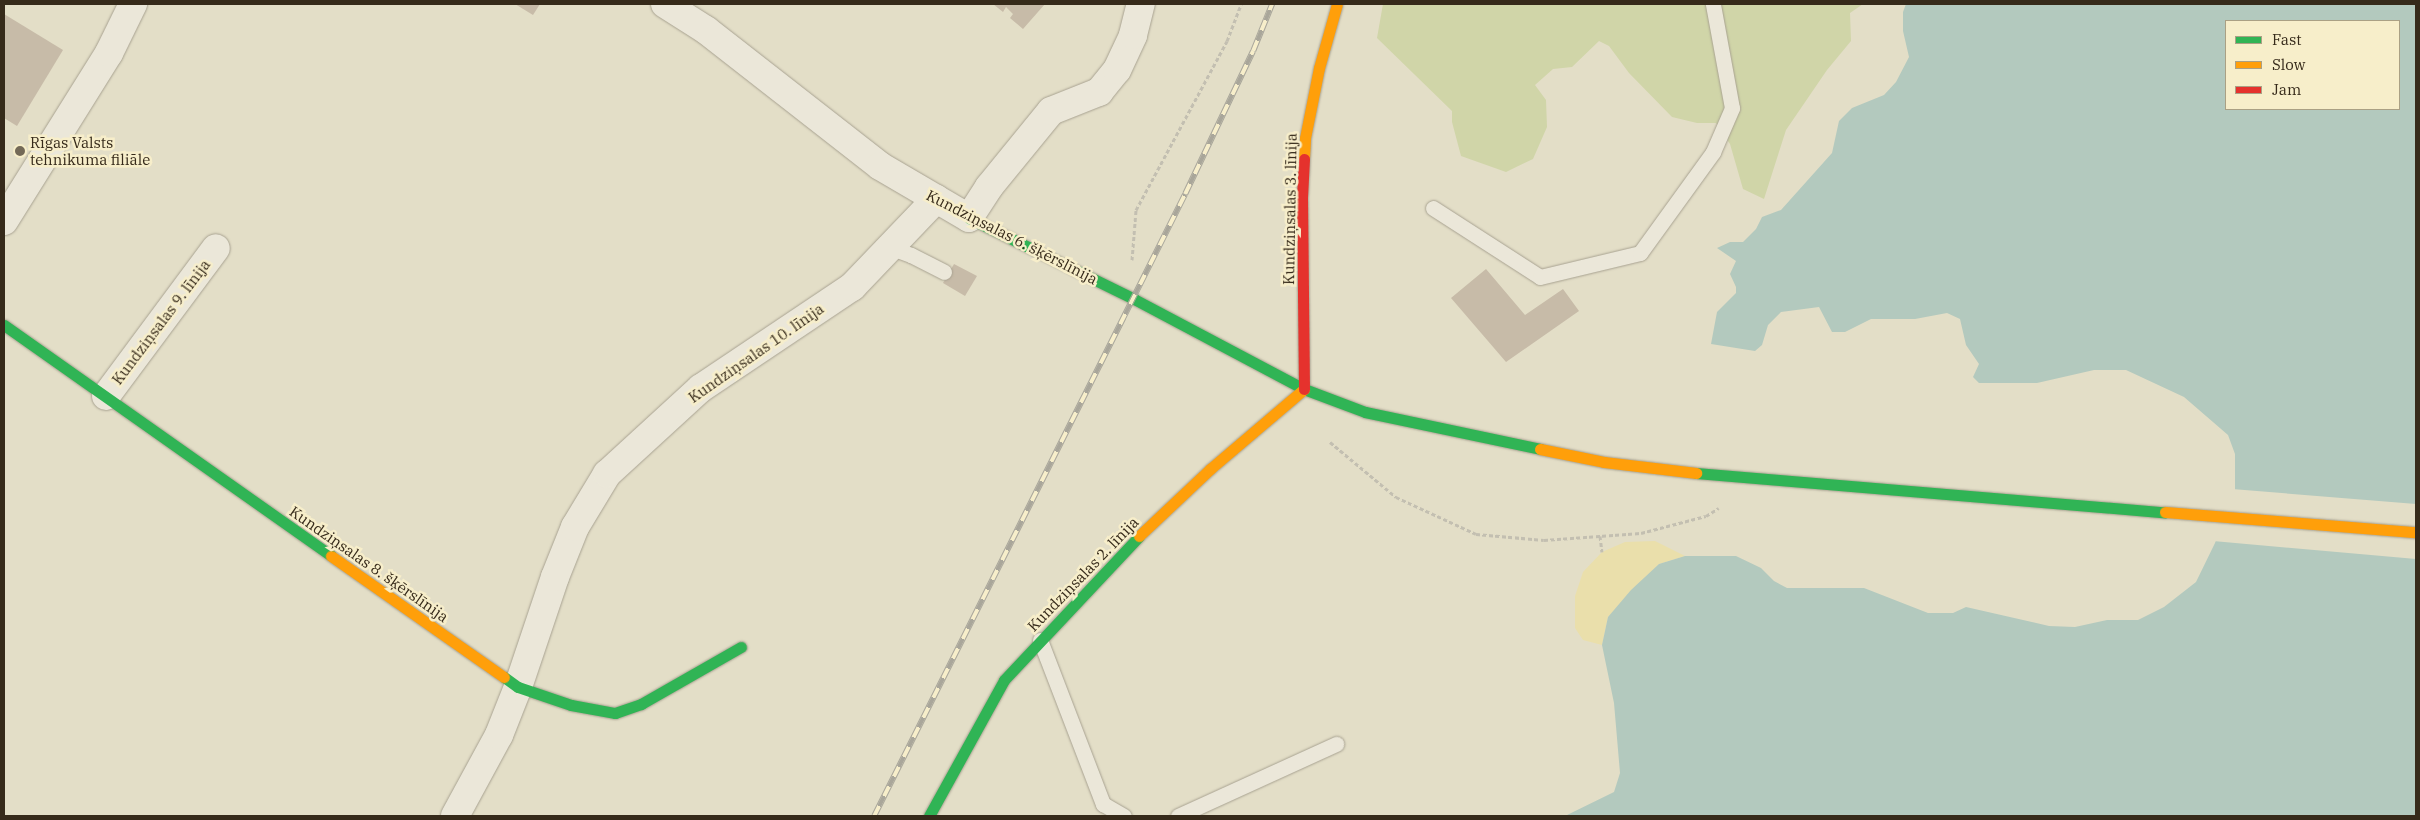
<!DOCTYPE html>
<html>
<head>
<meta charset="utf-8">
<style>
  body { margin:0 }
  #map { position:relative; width:2420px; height:820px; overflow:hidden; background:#e3dec7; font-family:"IBM Plex Serif",serif }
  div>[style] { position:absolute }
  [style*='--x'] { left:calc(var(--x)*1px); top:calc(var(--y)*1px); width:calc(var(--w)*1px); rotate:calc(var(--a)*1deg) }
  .green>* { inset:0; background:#d0d5a8 }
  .sand>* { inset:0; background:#eadfab }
  .water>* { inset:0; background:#b3c9be }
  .pier>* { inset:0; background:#e3dec7 }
  .building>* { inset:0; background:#c7bba8 }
  .path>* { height:3px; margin-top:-1.5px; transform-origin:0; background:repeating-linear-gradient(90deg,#c3bfb1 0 4px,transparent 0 6.5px) }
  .roads { filter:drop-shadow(0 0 1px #a8a291) drop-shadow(0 0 1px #a8a291) }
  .lane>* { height:15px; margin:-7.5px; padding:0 7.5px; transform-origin:7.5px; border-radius:7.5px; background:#ebe7d9 }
  .street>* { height:28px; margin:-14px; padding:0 14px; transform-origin:14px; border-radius:14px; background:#ebe7d9 }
  .fast>* { height:11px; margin:-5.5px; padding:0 5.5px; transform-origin:5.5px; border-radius:5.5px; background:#30b455 }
  .slow>* { height:11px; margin:-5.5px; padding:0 5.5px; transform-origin:5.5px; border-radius:5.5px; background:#ff9f0a }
  .jam>* { height:11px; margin:-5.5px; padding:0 5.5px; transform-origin:5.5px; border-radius:5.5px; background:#e5322d }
  .rail>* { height:5.5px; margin-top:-2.75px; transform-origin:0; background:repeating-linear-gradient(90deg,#f7eeca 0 11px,#a9a69a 0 22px); box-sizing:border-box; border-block:1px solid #a9a69a }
  .dots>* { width:14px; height:14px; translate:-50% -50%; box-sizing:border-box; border:2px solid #f7eeca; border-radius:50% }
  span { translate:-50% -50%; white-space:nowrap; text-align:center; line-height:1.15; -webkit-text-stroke:5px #f7eeca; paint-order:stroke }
  .poi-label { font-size:15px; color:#362a1a }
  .left { translate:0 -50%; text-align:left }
  .street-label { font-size:15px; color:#362a1a }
  .frame { position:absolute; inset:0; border:5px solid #362a1a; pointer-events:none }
  .legend { position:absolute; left:2225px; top:20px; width:175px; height:90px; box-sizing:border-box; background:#f7eeca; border:1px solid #aaa084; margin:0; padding:6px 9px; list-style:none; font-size:15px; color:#362a1a }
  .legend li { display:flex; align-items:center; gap:10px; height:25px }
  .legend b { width:25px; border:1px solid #aaa084 }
</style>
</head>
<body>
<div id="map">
  <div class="green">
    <i style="clip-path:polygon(1383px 4px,1863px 4px,1850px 13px,1851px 41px,1827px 70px,1786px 130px,1764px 199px,1743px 189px,1730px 144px,1716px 123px,1697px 123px,1672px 117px,1629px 73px,1609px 46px,1599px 41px,1572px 67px,1553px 69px,1535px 85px,1546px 100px,1547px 127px,1533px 159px,1506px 172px,1461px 156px,1452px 122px,1452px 111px,1377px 38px)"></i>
  </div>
  <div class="sand">
    <i style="clip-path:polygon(1655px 541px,1685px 556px,1659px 564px,1608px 617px,1602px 645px,1583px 640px,1575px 628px,1575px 596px,1583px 572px,1602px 552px,1625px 542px)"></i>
  </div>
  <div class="water">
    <i style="clip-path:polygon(evenodd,1906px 4px,2416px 4px,2416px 816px,1565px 816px,1614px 792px,1620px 773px,1614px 703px,1602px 645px,1608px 617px,1631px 590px,1659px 564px,1685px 556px,1736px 556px,1761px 568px,1774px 581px,1787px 588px,1864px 588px,1928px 613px,1953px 613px,1966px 607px,2049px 626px,2075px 627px,2107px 620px,2138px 620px,2164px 607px,2196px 582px,2215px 543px,2235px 492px,2235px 454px,2228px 435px,2184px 397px,2126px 370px,2094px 370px,2037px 383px,1979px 383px,1973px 377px,1979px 364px,1966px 345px,1960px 319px,1947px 313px,1915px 319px,1871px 319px,1845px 332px,1832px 332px,1819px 307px,1781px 312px,1768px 325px,1762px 345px,1755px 351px,1711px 344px,1717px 312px,1736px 293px,1736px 287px,1730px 274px,1736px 261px,1717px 248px,1730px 242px,1743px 242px,1756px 229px,1762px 217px,1781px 210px,1832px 153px,1839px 121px,1852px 108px,1884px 95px,1896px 82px,1909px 57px,1903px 31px,1903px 12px,1906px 4px,2226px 21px,2399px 21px,2399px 109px,2226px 109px,2226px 21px)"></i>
  </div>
  <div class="pier">
    <i style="clip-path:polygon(2232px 489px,2416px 504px,2416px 559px,2213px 541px)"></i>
  </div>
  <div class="building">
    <i style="clip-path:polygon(515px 4px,540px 4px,533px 15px)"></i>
    <i style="clip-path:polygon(993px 4px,1045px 4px,1023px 29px,1010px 18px,1013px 14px,1006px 7px,1003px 12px)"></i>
    <i style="clip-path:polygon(4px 14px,63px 50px,17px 126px,4px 118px)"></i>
    <i style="clip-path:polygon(954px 264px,977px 276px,965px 296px,943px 283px)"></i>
    <i style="clip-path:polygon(1486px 269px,1525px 315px,1563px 289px,1579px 311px,1506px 362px,1451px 298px)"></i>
  </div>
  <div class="path">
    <i style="--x:1132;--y:260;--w:50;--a:-85.4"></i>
    <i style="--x:1136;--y:210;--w:192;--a:-61.7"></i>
    <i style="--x:1227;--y:41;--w:40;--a:-69"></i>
    <i style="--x:1330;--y:442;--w:86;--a:39.8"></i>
    <i style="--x:1396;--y:497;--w:88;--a:24.8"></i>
    <i style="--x:1476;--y:534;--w:68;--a:5"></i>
    <i style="--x:1544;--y:540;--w:97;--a:-4.1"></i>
    <i style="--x:1641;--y:533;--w:67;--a:-14.7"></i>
    <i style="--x:1706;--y:516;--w:15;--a:-32"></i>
    <i style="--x:1600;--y:536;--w:16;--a:83"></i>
  </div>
  <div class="roads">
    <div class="lane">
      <i style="--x:1433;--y:208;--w:127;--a:32.8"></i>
      <i style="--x:1540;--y:277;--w:103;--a:-13.5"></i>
      <i style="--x:1640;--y:253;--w:125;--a:-54.1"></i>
      <i style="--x:1713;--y:152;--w:48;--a:-66.6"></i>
      <i style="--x:1732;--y:108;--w:106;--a:-100.4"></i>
      <i style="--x:889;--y:247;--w:23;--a:20"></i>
      <i style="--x:911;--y:255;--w:37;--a:27"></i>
      <i style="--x:1040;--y:640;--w:176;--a:69"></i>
      <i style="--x:1103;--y:804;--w:24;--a:30"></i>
      <i style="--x:1178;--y:816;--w:174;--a:-24.5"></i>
    </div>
    <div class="street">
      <i style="--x:665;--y:4;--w:49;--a:32.4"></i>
      <i style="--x:706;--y:30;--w:221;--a:38"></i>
      <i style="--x:880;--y:166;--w:103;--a:30.3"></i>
      <i style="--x:969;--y:218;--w:37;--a:-57"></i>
      <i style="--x:989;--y:187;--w:98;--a:-50.8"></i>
      <i style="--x:1051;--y:111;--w:52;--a:-21.6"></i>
      <i style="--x:1099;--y:92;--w:28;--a:-51"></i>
      <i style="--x:1117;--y:70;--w:38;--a:-65"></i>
      <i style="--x:1133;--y:35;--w:32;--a:-76"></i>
      <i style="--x:4;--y:221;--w:198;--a:-58"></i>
      <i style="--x:109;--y:53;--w:55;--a:-63.9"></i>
      <i style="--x:106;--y:396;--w:184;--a:-53.4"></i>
      <i style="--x:455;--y:816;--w:92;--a:-61.5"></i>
      <i style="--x:499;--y:735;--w:52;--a:-68.4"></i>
      <i style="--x:518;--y:687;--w:116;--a:-71.4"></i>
      <i style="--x:555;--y:577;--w:54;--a:-68.2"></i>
      <i style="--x:575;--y:527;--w:62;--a:-58.9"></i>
      <i style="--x:607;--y:474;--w:127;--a:-42.5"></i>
      <i style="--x:701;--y:388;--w:182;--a:-33.8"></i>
      <i style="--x:852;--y:287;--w:122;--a:-46.3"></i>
    </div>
    <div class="fast">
      <i style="--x:969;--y:218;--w:184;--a:26.1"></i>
      <i style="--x:1134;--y:299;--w:192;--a:27.9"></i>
      <i style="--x:1304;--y:389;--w:65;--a:20.7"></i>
      <i style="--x:1365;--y:412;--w:179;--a:11.9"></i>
      <i style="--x:4;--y:325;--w:400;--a:35.2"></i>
      <i style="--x:1696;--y:473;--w:471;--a:4.8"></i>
      <i style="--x:504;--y:677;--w:17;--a:36"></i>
      <i style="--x:518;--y:687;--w:56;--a:18.8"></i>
      <i style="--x:571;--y:705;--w:45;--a:10.3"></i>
      <i style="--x:615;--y:713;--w:28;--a:-19"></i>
      <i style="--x:641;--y:704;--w:115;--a:-29.7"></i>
      <i style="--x:929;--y:816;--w:155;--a:-61.1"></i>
      <i style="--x:1004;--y:680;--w:197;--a:-46.8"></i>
    </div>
    <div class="slow">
      <i style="--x:1304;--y:159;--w:21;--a:-87"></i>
      <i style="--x:1305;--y:138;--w:71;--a:-78.7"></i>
      <i style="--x:1319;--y:68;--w:66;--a:-74.3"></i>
      <i style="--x:1540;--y:449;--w:65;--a:11.5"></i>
      <i style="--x:1604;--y:462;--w:93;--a:6.8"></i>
      <i style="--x:2165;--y:512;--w:252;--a:4.6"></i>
      <i style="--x:1139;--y:536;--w:98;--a:-43.3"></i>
      <i style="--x:1210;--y:469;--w:123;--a:-40.4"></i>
      <i style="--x:331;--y:556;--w:211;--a:35"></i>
    </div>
    <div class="jam">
      <i style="--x:1304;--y:159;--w:39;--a:93"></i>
      <i style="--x:1302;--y:198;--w:191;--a:89.4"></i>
    </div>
  </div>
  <div class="rail">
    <i style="--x:874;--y:816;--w:695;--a:-63.43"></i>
    <i style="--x:1185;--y:194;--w:158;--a:-64.6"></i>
    <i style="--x:1253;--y:51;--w:51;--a:-68"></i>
  </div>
  <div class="dots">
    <i style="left:20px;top:151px;background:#736957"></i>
  </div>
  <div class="poi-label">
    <span class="left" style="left:30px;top:151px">Rīgas Valsts<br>tehnikuma filiāle</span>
  </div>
  <div class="street-label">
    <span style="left:1290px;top:209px;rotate:-89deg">Kundziņsalas 3. līnija</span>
    <span style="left:1012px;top:237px;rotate:27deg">Kundziņsalas 6. šķērslīnija</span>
    <span style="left:161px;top:322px;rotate:-53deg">Kundziņsalas 9. līnija</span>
    <span style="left:756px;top:353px;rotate:-35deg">Kundziņsalas 10. līnija</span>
    <span style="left:369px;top:564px;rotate:35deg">Kundziņsalas 8. šķērslīnija</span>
    <span style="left:1083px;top:574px;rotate:-46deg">Kundziņsalas 2. līnija</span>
  </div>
  <div class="frame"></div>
  <ul class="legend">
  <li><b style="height:6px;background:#30b455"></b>Fast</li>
  <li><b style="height:6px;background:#ff9f0a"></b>Slow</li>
  <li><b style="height:6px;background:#e5322d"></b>Jam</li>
  </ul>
</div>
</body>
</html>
